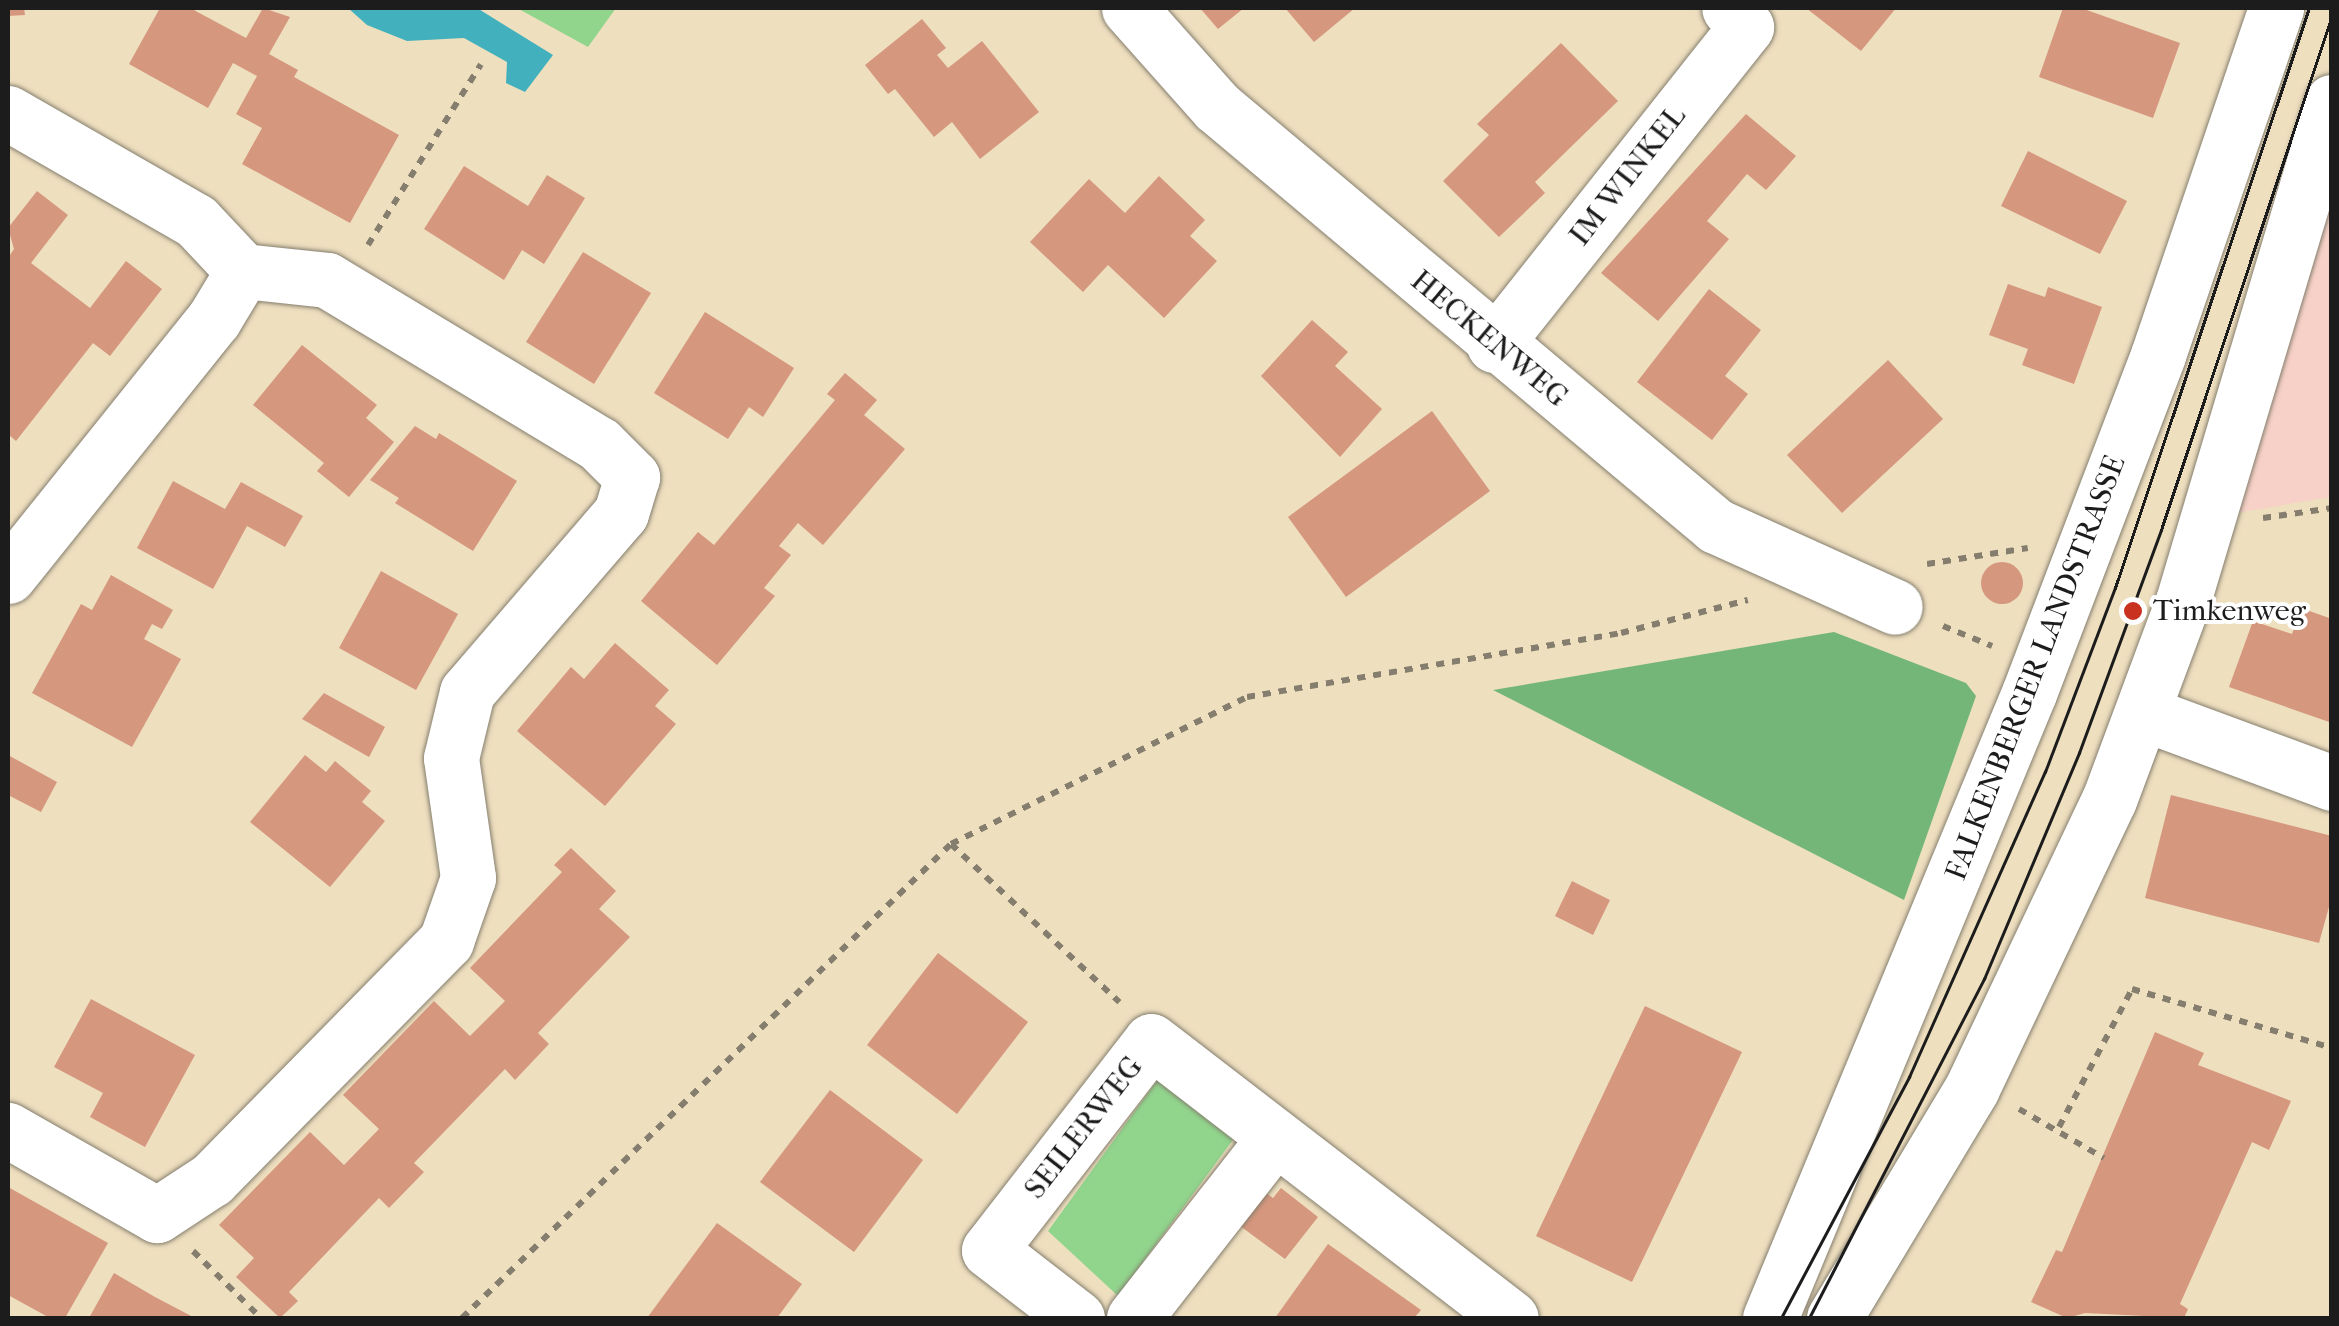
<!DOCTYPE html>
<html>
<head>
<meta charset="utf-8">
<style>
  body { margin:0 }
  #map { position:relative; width:2339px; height:1326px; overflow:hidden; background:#eedfbf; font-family:"IM FELL French Canon",serif }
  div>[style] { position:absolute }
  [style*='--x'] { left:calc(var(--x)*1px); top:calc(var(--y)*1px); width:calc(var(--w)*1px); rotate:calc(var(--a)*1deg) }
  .built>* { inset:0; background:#f7d1c7 }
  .green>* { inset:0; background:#91d58d }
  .forest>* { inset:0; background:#74b678 }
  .water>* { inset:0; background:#42b1bd }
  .building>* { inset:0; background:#d5977e }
  .round { border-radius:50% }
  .path>* { height:6px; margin-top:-3px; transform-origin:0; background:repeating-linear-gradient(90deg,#857e6e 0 8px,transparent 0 16px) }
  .roads { filter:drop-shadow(0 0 2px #857e6e) drop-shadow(0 0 2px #857e6e) }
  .street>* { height:55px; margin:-27.5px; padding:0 27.5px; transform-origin:27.5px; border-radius:27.5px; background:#fff }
  .secondary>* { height:55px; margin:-27.5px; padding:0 27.5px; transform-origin:27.5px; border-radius:27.5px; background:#fff }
  .tram>* { height:2.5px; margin:-1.25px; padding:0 1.25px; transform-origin:1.25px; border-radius:1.25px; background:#1c1c1c }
  .dots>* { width:28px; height:28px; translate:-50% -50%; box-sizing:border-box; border:5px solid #fff; border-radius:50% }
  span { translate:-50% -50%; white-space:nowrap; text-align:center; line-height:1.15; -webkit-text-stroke:8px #fff; paint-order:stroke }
  .street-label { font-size:30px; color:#1c1c1c }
  .poi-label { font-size:30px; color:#1c1c1c }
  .left { translate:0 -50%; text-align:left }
  .frame { position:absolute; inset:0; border:10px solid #1c1c1c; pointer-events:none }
</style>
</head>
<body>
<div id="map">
  <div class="built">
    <i style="clip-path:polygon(2331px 140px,2331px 497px,2195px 520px)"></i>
  </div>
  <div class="green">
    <i style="clip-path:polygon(517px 8px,616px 8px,588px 47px)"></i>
    <i style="clip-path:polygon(1161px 1075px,1238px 1133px,1118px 1296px,1048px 1231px)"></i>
  </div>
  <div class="forest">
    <i style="clip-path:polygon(1834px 632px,1966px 683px,1976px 696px,1904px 900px,1493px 690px)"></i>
  </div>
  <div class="water">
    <i style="clip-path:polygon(348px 8px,477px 8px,553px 55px,525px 92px,506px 83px,507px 62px,464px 38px,407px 41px,367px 25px)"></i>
  </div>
  <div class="building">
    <i style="clip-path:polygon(8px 8px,24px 8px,25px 15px,8px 16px)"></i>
    <i style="clip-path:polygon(160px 8px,190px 8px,246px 38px,263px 8px,290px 17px,269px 54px,298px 70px,294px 77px,399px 135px,350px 223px,242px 164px,262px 128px,236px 114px,257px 76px,233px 63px,208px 108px,129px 64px)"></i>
    <i style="clip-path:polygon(1200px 8px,1244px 8px,1218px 29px)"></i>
    <i style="clip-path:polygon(1285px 8px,1355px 8px,1314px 42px)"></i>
    <i style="clip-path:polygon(1806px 8px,1896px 8px,1861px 51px)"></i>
    <i style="clip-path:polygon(2063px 8px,2081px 8px,2180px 43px,2153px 118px,2039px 77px)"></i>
    <i style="clip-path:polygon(922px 19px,946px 48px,937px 55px,948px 68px,982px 41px,1039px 112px,980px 159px,952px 122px,934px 137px,895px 89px,888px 94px,865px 65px)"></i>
    <i style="clip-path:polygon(1561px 43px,1618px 101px,1535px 182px,1545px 193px,1499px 237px,1443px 181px,1489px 135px,1477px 124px)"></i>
    <i style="clip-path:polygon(1746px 114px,1796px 156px,1766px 190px,1747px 174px,1707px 221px,1729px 239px,1658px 321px,1601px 273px)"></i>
    <i style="clip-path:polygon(2028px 151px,2127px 201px,2100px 254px,2001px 206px)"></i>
    <i style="clip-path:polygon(464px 166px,528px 206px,547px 175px,585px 198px,544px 264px,522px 250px,504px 280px,424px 229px)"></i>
    <i style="clip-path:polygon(1159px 176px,1205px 220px,1190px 236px,1217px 261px,1164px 318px,1108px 265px,1083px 292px,1030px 242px,1089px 179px,1125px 213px)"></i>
    <i style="clip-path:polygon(37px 191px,68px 215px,31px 263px,90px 308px,126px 261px,162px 289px,110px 356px,93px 343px,16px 441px,8px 434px,8px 258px,14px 249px,8px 228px)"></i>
    <i style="clip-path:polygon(583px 252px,651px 293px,594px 384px,526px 342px)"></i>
    <i style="clip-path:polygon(2008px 284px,2045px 297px,2048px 287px,2102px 307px,2074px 384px,2022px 365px,2028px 349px,1989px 335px)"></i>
    <i style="clip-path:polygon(1709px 289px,1761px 330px,1725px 376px,1748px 394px,1712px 440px,1637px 382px)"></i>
    <i style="clip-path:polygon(705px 312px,794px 368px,763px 417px,749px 407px,728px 439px,654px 393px)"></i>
    <i style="clip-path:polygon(1312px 320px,1348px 352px,1335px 366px,1382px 409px,1340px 457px,1261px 376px)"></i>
    <i style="clip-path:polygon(302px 345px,377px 405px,366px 418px,394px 442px,349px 497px,317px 471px,324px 463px,253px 405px)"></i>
    <i style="clip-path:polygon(1888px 360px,1943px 419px,1842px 513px,1787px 455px)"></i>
    <i style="clip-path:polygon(845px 373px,877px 400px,864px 415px,905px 449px,823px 545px,798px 523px,779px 546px,791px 555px,764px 588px,775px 596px,717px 665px,641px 601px,698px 532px,714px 545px,835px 400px,827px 394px)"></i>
    <i style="clip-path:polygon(1432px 411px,1490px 491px,1346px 597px,1288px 517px)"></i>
    <i style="clip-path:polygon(415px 426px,436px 439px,439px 433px,517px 481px,473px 551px,395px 503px,399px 498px,370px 480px)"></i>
    <i style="clip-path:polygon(173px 481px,225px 509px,241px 482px,303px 516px,285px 547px,247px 526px,213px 589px,137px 548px)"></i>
    <i class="round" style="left:1981px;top:562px;width:42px;height:42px"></i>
    <i style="clip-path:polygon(381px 571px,458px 614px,416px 690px,339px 648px)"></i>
    <i style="clip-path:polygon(111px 575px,173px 610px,162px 629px,152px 624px,144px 639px,181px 659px,132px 747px,32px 693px,81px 604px,92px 610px)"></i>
    <i style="clip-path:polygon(2301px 608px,2332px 619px,2332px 723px,2229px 687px,2253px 621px,2292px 634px)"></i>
    <i style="clip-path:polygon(615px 643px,669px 690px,655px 706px,676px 724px,605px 806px,517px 731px,571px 667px,584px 679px)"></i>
    <i style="clip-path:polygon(324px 693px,385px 727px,369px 757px,302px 719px)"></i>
    <i style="clip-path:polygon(8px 755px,57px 782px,41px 812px,8px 795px)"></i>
    <i style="clip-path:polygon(305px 755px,326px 772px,335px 761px,371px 791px,362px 802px,385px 821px,330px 887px,250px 822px)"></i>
    <i style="clip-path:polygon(2171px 795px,2332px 836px,2332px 896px,2319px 943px,2145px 898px)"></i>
    <i style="clip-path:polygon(571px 848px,616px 891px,599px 909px,630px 937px,538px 1033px,549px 1044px,515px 1080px,505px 1069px,414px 1163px,424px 1172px,389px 1208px,379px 1198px,289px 1292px,298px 1301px,280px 1318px,236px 1277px,254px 1258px,219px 1225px,310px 1132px,344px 1165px,379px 1129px,343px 1095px,434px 1001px,470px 1036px,505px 1001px,470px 968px,562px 872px,554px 865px)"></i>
    <i style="clip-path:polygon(1572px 881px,1610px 900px,1593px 935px,1555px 916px)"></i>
    <i style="clip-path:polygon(938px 953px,1028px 1022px,957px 1114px,867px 1045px)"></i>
    <i style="clip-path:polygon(91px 999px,195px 1055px,145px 1147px,90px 1117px,103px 1093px,54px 1067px)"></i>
    <i style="clip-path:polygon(1645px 1006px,1742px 1052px,1632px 1282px,1536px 1236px)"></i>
    <i style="clip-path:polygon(2155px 1032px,2204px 1053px,2198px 1065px,2291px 1101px,2269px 1150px,2252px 1142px,2180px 1304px,2188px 1309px,2184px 1318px,2085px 1313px,2067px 1318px,2031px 1302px,2056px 1250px,2062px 1252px)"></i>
    <i style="clip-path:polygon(830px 1090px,923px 1160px,854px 1252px,760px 1182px)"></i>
    <i style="clip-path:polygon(8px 1187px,108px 1243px,65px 1318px,50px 1318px,8px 1295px)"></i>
    <i style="clip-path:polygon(1281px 1188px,1318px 1217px,1285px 1259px,1236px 1223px,1262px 1190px,1273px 1198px)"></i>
    <i style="clip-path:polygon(717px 1223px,802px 1284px,777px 1318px,647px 1318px)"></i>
    <i style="clip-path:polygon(1328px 1244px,1421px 1310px,1414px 1318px,1275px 1318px)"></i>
    <i style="clip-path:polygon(114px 1273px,155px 1297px,195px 1318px,89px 1318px)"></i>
  </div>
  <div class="path">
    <i style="--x:368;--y:245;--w:213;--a:-58"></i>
    <i style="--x:2263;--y:518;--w:70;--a:-8.2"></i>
    <i style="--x:1927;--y:564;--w:102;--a:-9"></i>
    <i style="--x:1943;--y:626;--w:53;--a:22.2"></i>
    <i style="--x:951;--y:844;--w:231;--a:43.2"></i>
    <i style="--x:2019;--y:1109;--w:98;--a:30"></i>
    <i style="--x:2059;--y:1127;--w:156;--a:-62.1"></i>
    <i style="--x:2132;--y:989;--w:209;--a:16.4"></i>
    <i style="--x:193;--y:1251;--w:95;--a:44.6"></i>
    <i style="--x:462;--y:1318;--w:681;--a:-44.11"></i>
    <i style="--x:951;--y:844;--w:330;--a:-26.4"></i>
    <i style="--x:1247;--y:697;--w:379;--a:-9.7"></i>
    <i style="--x:1621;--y:633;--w:131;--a:-14.6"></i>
  </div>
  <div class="roads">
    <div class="street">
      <i style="--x:1129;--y:8;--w:132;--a:48.4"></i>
      <i style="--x:1217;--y:107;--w:652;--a:40.02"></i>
      <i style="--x:1716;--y:526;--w:196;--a:24.3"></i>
      <i style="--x:8;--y:113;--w:217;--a:29.9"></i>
      <i style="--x:196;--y:221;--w:69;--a:46.8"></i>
      <i style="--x:243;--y:271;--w:84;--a:6.1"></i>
      <i style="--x:327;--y:280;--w:318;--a:31.1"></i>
      <i style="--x:599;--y:444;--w:47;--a:45"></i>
      <i style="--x:632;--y:477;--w:38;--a:107"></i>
      <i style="--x:621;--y:513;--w:236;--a:130.7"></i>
      <i style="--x:467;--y:692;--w:68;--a:103.6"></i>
      <i style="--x:451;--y:758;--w:121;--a:81.9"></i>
      <i style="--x:468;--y:878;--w:67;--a:109.2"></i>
      <i style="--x:446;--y:941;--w:334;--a:134.5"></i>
      <i style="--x:212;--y:1179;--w:66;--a:146.8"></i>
      <i style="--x:157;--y:1215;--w:172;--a:-150.3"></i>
      <i style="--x:1494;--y:345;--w:406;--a:-51.6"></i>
      <i style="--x:1746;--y:27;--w:25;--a:-132"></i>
      <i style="--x:8;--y:576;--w:329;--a:-51.3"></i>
      <i style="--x:214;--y:319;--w:56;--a:-58.9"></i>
      <i style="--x:2143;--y:713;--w:202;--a:20.3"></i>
      <i style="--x:1077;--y:1318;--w:111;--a:-142.3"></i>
      <i style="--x:989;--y:1250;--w:264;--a:-52.2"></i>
      <i style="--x:1151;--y:1041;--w:454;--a:37.6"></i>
      <i style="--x:1134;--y:1318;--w:226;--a:-52"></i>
    </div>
    <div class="secondary">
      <i style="--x:1770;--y:1318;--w:677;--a:-67.49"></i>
      <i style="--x:2029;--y:693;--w:362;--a:-69.1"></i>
      <i style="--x:2158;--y:355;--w:367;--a:-71.2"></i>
      <i style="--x:1834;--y:1318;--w:268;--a:-59"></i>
      <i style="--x:1972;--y:1088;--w:319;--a:-64.6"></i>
      <i style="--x:2109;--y:800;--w:212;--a:-69.6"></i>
      <i style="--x:2183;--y:601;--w:521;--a:-73.37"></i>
    </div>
  </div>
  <div class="tram">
    <i style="--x:1781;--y:1318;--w:273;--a:-62"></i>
    <i style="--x:1909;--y:1077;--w:334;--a:-66"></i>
    <i style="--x:2045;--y:772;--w:197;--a:-69.2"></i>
    <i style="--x:2115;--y:588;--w:612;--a:-71.51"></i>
    <i style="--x:1809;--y:1318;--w:382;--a:-62.7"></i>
    <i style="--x:1984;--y:979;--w:245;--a:-67.2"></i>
    <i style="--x:2079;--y:753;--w:238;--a:-69.8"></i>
    <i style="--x:2161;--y:530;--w:543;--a:-71.63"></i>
  </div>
  <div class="dots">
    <i style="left:2133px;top:611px;background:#c8321e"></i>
  </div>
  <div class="street-label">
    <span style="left:1628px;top:176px;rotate:-52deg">IM WINKEL</span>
    <span style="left:1489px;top:339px;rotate:40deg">HECKENWEG</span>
    <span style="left:2036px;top:668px;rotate:-69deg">FALKENBERGER LANDSTRASSE</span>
    <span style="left:1084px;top:1128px;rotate:-52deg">SEILERWEG</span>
  </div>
  <div class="poi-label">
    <span class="left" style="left:2153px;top:611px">Timkenweg</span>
  </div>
  <div class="frame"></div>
</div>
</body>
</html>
